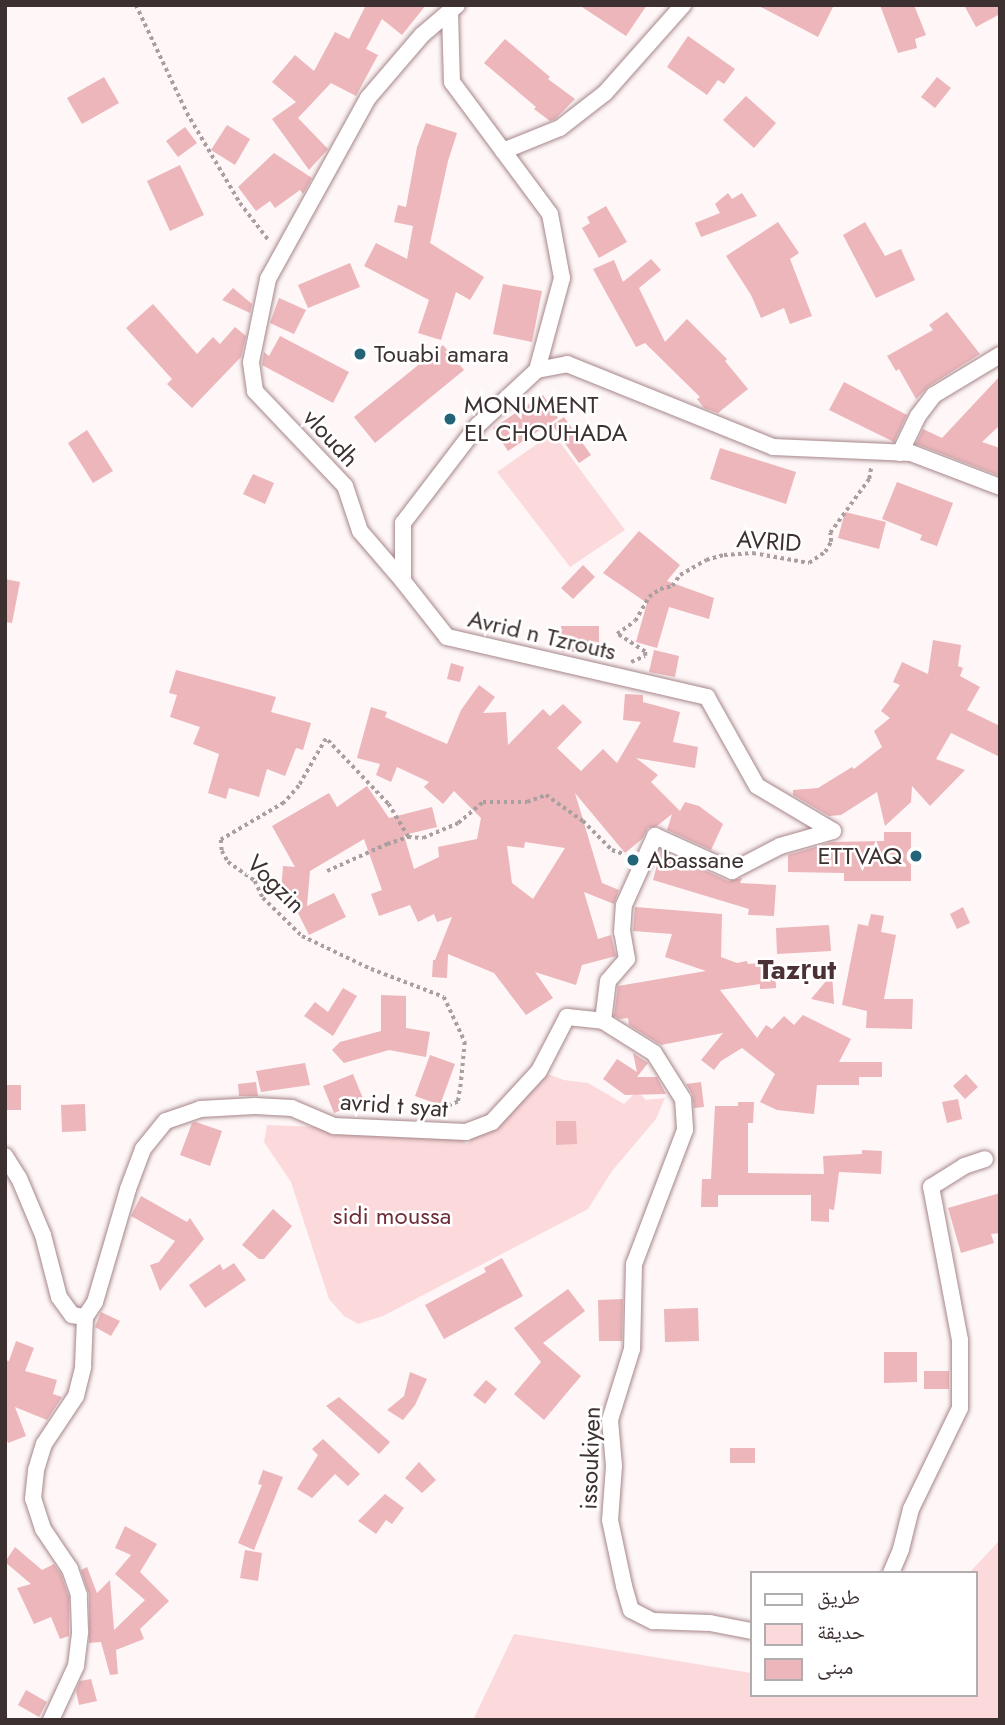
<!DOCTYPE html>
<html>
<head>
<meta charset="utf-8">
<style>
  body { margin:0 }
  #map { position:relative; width:1005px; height:1725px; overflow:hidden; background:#fef6f7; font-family:Jost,"Noto Naskh Arabic",sans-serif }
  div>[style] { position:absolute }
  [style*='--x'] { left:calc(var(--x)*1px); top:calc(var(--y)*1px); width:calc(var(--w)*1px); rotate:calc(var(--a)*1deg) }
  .green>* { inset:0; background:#fcdadc }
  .building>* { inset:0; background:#ecb6bb }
  .path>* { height:3.5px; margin-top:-1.75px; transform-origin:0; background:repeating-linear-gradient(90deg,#aa9fa0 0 3.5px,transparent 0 7px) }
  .roads { filter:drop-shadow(0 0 2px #a68689) drop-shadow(0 0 2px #a68689) }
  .minor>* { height:16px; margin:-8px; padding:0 8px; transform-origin:8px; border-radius:8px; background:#fff }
  .dots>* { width:19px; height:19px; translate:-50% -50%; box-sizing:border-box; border:4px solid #fff; border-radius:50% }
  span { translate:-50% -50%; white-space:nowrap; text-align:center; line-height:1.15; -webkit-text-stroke:5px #fff; paint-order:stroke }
  .poi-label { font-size:24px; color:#3d3031 }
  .left { translate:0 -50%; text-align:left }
  .right { translate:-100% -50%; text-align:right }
  .street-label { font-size:24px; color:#3d3031 }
  .park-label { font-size:24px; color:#6f2e38 }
  .quarter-label { font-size:28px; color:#4c3134; font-weight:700 }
  .frame { position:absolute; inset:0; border:7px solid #3d3031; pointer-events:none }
  .legend { position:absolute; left:750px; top:1571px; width:228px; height:126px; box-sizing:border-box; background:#fff; border:2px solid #b1acad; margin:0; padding:9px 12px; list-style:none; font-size:21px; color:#3d3031 }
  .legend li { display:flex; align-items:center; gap:14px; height:35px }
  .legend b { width:35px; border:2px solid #b1acad }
</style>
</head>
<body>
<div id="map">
  <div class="green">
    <i style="clip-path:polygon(553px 433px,625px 530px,570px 567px,497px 472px)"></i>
    <i style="clip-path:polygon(539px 1071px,564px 1080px,588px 1083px,624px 1104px,637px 1091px,646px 1100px,665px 1098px,656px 1119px,612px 1171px,588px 1209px,383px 1316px,358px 1324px,344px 1316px,329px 1299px,291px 1182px,264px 1142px,267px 1125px,451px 1132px,467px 1144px,492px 1122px)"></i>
    <i style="clip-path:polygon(1000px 1540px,1000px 1720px,473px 1720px,514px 1634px,751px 1673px,751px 1695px,975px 1695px,975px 1573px,969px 1573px)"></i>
  </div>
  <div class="building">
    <i style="clip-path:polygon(366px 5px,426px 5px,402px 35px,382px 19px,366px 49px,378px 55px,356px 96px,331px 83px,298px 118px,328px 149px,309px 170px,272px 119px,296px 102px,272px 82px,295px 55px,314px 71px,335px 32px,349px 39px)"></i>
    <i style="clip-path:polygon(579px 5px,647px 5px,626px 36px)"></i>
    <i style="clip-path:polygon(757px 5px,834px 5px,818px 37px)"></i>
    <i style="clip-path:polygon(880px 5px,914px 5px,926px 35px,915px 39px,917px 48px,898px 53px)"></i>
    <i style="clip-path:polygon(964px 5px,1000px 5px,1000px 14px,976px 27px)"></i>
    <i style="clip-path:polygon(688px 36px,735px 69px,724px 84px,718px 80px,707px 95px,667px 67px)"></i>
    <i style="clip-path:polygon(505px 39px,550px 77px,548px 79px,575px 99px,555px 119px,550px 121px,534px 109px,536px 107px,484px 63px)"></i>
    <i style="clip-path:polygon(104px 77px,119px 103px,82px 124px,67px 98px)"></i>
    <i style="clip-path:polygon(937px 77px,951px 88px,935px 108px,921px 97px)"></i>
    <i style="clip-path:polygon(746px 96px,776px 123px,754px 148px,723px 120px)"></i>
    <i style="clip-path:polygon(426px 123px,457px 133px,448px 161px,430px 243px,484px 277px,470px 300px,456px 292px,441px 340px,418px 333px,429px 300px,364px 266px,376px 243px,407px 259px,413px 226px,394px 222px,398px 205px,406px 207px,417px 147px)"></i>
    <i style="clip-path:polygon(227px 125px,250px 139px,235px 165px,211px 150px)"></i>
    <i style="clip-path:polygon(185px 127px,197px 143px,178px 157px,166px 141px)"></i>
    <i style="clip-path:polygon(274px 153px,312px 178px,303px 194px,300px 190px,275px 208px,270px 201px,256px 211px,238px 187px)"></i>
    <i style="clip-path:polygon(180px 165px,204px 215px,170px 231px,147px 181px)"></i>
    <i style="clip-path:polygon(728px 193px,732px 199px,742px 193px,757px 216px,701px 237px,695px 223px,720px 213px,715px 204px)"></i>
    <i style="clip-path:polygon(606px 206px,627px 242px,599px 258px,582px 228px,590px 223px,587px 217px)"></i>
    <i style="clip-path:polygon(778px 222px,799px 253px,790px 259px,812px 316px,790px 324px,784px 308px,761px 318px,751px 295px,726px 256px)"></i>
    <i style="clip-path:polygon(865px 222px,885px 256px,901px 249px,915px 280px,876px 298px,843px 235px)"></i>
    <i style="clip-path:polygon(651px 259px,661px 270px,639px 288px,665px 342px,687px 319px,727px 359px,725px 361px,748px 389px,718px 413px,704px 408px,697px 399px,700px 397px,645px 343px,636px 347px,593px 269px,614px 260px,623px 282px)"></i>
    <i style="clip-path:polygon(350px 263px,360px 287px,308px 308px,298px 285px)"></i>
    <i style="clip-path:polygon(503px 284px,542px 291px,532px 342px,493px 334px)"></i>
    <i style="clip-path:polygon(233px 288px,252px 304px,250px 313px,222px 300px)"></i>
    <i style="clip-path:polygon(279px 298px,306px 310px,294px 334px,270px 323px)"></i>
    <i style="clip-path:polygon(153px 304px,197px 354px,213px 337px,220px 344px,235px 327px,246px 336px,241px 357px,192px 408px,167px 384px,172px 379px,126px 328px)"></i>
    <i style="clip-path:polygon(947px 312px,980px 354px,929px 386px,916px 399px,899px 369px,896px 371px,887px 356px,933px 330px,929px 325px)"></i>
    <i style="clip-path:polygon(280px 336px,349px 372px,333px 403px,262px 365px,264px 352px,269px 356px)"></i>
    <i style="clip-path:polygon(443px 345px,464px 370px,375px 443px,354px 417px)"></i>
    <i style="clip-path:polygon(1000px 376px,1000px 425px,982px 442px,1000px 448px,1000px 476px,916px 444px,923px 429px,942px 438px)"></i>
    <i style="clip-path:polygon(844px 382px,907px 415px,894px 442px,829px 410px)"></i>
    <i style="clip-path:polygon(543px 395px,558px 418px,508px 451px,493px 428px)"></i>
    <i style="clip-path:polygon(564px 417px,591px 455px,579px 463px,552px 425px)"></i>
    <i style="clip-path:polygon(87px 430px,113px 471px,93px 483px,68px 443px)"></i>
    <i style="clip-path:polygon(720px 448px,796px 472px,786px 504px,710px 479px)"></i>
    <i style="clip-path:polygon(253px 474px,274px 483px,265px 504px,243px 494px)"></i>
    <i style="clip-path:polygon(897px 482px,953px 503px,937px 546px,920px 540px,922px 535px,882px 519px)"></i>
    <i style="clip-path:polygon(845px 512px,886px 522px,879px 549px,838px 538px)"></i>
    <i style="clip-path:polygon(639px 531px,680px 565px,667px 581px,714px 598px,709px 619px,669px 607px,657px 648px,636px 642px,647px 603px,603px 573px)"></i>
    <i style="clip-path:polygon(583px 565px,595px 577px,573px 599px,561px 588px)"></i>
    <i style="clip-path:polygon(5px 579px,20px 582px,12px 623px,5px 622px)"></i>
    <i style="clip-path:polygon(561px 626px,599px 626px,599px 651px,562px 652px)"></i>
    <i style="clip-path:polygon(933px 640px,961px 645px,958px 666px,963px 668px,960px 676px,980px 687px,967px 710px,1000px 726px,1000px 757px,951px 733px,936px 759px,965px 770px,930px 806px,912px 786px,911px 802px,885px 826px,877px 792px,841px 815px,829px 816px,793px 795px,793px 790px,818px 788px,852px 767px,854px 769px,882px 747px,874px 731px,890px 718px,881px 711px,900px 685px,893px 682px,902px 662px,928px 674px)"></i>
    <i style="clip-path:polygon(654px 650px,679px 656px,675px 677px,649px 672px)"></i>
    <i style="clip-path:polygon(451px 663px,464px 667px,460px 682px,447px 679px)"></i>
    <i style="clip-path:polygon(176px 670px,276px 697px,271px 712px,311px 723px,303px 750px,296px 748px,285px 776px,267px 769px,259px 797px,229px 788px,226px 799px,208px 793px,219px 754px,193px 744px,200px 727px,170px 717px,177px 695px,169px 693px)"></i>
    <i style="clip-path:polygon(evenodd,479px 685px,495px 697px,483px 713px,506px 712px,508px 745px,543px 709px,550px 716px,563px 704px,582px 722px,557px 748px,581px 771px,603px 749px,617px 763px,641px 722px,623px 720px,625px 694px,643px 695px,643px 702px,680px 712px,673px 742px,698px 747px,695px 768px,636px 758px,658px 775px,651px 782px,680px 811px,685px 802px,699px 806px,723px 824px,711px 850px,667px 830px,672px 814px,657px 826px,648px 828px,642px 839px,625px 853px,575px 793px,602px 883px,619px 890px,614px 904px,584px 892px,598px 939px,611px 935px,616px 956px,582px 965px,576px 985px,535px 972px,553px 998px,526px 1015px,494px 973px,448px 954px,447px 978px,432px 977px,433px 960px,435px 960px,452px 917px,437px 922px,434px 914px,418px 922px,410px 905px,379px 916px,371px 894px,382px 890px,364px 839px,310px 871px,307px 906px,334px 893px,346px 917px,309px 935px,288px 893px,281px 892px,283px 866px,295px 867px,272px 826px,329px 793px,337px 807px,367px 786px,389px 818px,432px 807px,437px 827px,404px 835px,414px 869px,439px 857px,438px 847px,477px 839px,481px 818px,454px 791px,443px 804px,424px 787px,429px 782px,397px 767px,391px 782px,376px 775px,380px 764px,357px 758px,371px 707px,387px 712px,385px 717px,447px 744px,461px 710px,479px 685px,525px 842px,565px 848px,533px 899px,512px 883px,507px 846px,524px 848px,525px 842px)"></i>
    <i style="clip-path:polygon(884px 832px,911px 832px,911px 881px,844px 881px,844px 873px,788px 872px,788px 855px,832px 842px,884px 841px)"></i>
    <i style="clip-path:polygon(661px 850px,728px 881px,742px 878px,740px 883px,776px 885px,774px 916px,748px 915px,749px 909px,653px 880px)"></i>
    <i style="clip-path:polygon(635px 907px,722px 914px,721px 957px,737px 963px,747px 961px,748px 964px,775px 962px,776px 988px,760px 989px,760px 984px,720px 990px,757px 1038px,766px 1025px,772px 1029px,784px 1016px,794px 1025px,803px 1015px,851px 1039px,839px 1062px,882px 1062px,882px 1077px,859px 1077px,859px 1085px,817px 1085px,814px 1114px,777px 1110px,760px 1102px,775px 1074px,742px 1048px,721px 1061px,714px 1070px,701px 1060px,723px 1033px,661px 1045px,629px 1025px,628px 1018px,620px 1019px,614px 1016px,618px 986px,706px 971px,665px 957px,672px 934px,633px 931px)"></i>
    <i style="clip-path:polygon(963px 907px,970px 923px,957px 929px,950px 914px)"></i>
    <i style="clip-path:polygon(871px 914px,884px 916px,881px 932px,896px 935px,884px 999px,913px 999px,912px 1029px,866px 1028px,867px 1011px,842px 1005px,858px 924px,868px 926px)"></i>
    <i style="clip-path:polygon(829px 925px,831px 951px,777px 954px,776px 928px)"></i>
    <i style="clip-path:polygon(832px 974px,834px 1004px,811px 999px)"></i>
    <i style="clip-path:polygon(343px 988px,357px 996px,333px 1036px,304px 1016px,315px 1002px,328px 1012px)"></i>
    <i style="clip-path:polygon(381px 995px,406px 996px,406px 1028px,430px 1032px,426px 1057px,389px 1050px,344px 1063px,332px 1050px,340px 1042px,381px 1031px)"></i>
    <i style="clip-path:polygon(633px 1053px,648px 1063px,637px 1077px,657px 1077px,666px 1094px,625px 1095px,603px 1079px,617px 1059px,637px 1072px)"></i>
    <i style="clip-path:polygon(430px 1055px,455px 1064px,440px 1105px,415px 1096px)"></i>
    <i style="clip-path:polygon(305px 1063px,310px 1085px,261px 1092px,256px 1071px)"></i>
    <i style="clip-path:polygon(353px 1074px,364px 1101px,334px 1113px,323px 1086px)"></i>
    <i style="clip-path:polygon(966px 1074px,978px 1087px,965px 1099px,953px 1086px)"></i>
    <i style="clip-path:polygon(256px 1082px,258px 1096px,239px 1096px,238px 1084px)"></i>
    <i style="clip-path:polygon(701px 1082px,704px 1107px,694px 1108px,692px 1094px,686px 1084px)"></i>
    <i style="clip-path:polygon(5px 1085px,21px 1085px,21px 1110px,5px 1110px)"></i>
    <i style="clip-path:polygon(958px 1099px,962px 1119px,947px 1123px,942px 1102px)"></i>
    <i style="clip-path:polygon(738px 1102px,754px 1102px,753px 1123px,748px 1123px,748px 1173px,824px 1174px,823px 1156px,862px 1154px,862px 1150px,882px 1151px,881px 1174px,839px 1172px,834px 1210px,829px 1209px,829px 1222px,811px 1221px,811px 1195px,718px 1195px,718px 1207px,701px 1207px,702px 1179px,711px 1179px,715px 1106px,738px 1106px)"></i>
    <i style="clip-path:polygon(85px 1104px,86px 1131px,62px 1132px,61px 1105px)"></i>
    <i style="clip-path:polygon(556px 1121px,576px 1121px,577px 1144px,556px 1145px)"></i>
    <i style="clip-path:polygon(196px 1122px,222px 1131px,210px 1166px,180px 1155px,192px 1123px)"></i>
    <i style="clip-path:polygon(1000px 1193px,1000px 1233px,991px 1234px,994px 1243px,961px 1253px,948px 1208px)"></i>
    <i style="clip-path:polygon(141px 1196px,187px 1222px,190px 1218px,204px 1239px,160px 1291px,150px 1265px,159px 1262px,175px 1241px,131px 1216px)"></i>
    <i style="clip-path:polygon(273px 1209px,292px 1226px,264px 1259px,259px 1259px,242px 1245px)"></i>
    <i style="clip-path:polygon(502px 1258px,523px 1296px,444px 1339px,425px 1305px,486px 1272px,484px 1268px)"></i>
    <i style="clip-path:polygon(234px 1263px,246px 1280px,205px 1308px,189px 1285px,220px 1264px,223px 1270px)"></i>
    <i style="clip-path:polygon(568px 1289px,585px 1311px,543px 1343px,581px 1376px,544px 1420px,514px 1394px,541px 1362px,514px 1328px)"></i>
    <i style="clip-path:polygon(623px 1299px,622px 1341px,599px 1341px,598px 1300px)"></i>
    <i style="clip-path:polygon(698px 1308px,699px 1341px,665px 1342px,664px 1309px)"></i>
    <i style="clip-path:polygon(101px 1312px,120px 1321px,111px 1336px,95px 1327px)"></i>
    <i style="clip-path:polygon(16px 1341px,34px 1348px,25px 1371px,57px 1380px,53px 1394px,62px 1397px,47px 1420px,15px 1407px,26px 1436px,8px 1443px,5px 1435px,5px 1360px,9px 1361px)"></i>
    <i style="clip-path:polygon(884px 1352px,917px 1352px,917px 1382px,884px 1383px)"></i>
    <i style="clip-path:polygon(924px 1371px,949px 1371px,949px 1389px,924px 1389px)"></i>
    <i style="clip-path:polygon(410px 1372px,427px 1379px,415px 1405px,403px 1420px,387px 1410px,404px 1396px)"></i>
    <i style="clip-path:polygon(486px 1380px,497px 1389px,485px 1404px,473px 1395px)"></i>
    <i style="clip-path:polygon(339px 1397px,390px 1442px,379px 1454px,326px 1406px)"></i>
    <i style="clip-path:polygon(323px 1439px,360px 1474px,348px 1486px,335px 1474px,312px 1498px,297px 1489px,318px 1455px,312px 1449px)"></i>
    <i style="clip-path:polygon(730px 1448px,755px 1448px,755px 1463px,730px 1463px)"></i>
    <i style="clip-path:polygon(419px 1462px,436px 1480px,422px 1493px,405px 1478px)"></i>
    <i style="clip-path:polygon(263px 1470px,283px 1477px,254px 1550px,238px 1543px,262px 1485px,258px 1484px)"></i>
    <i style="clip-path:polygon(385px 1494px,404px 1508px,392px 1524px,386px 1520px,376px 1534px,358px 1521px)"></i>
    <i style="clip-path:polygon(125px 1526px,157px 1544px,140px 1572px,169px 1601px,140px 1629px,144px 1639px,116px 1650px,118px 1674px,110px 1675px,101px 1642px,89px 1643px,89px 1594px,81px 1570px,87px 1567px,97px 1593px,110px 1580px,114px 1630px,145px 1600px,115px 1574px,131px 1555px,115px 1548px)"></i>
    <i style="clip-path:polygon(15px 1547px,42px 1570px,54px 1564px,61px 1574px,69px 1597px,69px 1636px,60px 1639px,51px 1617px,34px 1624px,17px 1588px,31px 1584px,5px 1562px)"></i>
    <i style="clip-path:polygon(245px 1550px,262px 1553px,258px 1581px,240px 1578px)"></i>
    <i style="clip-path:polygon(91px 1679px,97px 1701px,79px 1705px,76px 1691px,80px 1681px)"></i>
    <i style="clip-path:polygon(26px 1690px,47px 1702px,39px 1717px,18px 1705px)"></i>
  </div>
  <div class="path">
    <i style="--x:136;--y:5;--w:119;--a:64.7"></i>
    <i style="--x:187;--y:113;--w:104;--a:59.5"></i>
    <i style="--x:240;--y:203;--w:49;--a:52.4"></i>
    <i style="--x:631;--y:662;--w:15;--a:-23"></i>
    <i style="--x:645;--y:656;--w:4;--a:-90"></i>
    <i style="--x:645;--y:652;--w:33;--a:-147"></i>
    <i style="--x:617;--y:634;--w:22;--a:-36"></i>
    <i style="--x:635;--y:621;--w:28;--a:-60"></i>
    <i style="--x:649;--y:597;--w:14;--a:-36"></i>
    <i style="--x:660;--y:589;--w:12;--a:-14"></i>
    <i style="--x:672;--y:586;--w:14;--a:-54"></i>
    <i style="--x:680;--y:575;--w:30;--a:-30"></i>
    <i style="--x:706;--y:560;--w:19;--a:-16"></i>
    <i style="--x:724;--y:555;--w:29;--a:-4"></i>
    <i style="--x:753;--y:553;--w:57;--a:10.1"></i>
    <i style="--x:809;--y:563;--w:19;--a:-35"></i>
    <i style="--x:825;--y:552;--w:12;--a:-59"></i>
    <i style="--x:831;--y:542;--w:9;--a:-96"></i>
    <i style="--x:830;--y:533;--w:67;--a:-54.2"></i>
    <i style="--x:869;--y:479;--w:11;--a:-80"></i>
    <i style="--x:408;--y:837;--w:39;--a:-121"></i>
    <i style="--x:388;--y:804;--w:90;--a:-133.6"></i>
    <i style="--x:326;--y:739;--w:54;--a:119.9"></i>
    <i style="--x:299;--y:786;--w:23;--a:131"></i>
    <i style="--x:284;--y:803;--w:73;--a:149.6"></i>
    <i style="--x:221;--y:840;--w:11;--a:85"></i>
    <i style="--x:222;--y:851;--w:13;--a:61"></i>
    <i style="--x:228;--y:862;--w:33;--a:35"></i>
    <i style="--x:255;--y:881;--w:19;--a:65"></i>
    <i style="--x:263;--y:898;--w:54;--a:44.3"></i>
    <i style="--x:302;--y:936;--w:76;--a:25.6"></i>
    <i style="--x:371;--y:969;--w:78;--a:21"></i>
    <i style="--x:444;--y:997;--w:50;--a:65"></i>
    <i style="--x:465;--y:1042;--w:42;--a:95.4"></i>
    <i style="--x:461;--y:1084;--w:18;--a:99"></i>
    <i style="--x:458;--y:1102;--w:30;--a:156"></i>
    <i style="--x:327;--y:871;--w:66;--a:-24.2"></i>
    <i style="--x:387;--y:844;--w:22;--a:-18"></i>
    <i style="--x:408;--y:837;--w:15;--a:4"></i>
    <i style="--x:423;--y:838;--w:38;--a:-23"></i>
    <i style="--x:458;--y:823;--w:33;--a:-40"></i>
    <i style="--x:483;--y:802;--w:44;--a:0"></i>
    <i style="--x:527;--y:802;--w:20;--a:-20"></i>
    <i style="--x:546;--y:795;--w:45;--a:35.1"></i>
    <i style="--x:583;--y:821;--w:41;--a:45"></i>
    <i style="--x:612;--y:850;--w:18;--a:19"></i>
  </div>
  <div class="roads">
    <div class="minor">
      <i style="--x:450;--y:12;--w:70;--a:88.4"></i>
      <i style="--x:452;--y:82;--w:164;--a:53.4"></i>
      <i style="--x:550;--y:214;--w:65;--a:79.4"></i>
      <i style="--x:562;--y:278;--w:95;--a:105.2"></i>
      <i style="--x:503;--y:151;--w:61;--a:-22"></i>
      <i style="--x:560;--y:128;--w:57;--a:-37.9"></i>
      <i style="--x:605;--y:93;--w:118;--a:-48.4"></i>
      <i style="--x:900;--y:453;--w:41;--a:-64.1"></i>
      <i style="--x:918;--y:416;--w:26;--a:-53"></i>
      <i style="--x:934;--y:395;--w:77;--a:-31.2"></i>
      <i style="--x:403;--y:581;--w:66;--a:-130.7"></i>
      <i style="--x:360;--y:531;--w:47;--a:-108.4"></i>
      <i style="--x:345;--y:486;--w:131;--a:-133.5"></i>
      <i style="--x:255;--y:391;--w:29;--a:-98"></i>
      <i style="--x:251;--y:362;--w:85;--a:-78.4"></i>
      <i style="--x:268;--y:279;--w:207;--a:-61.1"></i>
      <i style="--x:368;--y:98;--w:83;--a:-49.4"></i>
      <i style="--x:422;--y:35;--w:46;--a:-40.6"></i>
      <i style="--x:833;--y:831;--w:88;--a:-149.4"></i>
      <i style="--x:757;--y:786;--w:102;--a:-119.3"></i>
      <i style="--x:707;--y:697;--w:267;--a:-167"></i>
      <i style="--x:447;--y:637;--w:71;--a:-128.2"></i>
      <i style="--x:403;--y:581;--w:58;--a:-90"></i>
      <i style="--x:403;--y:523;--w:123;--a:-52.6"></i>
      <i style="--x:478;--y:425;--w:81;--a:-43"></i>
      <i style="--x:537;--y:370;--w:31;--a:-11"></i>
      <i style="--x:567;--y:364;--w:222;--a:21.9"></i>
      <i style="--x:773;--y:447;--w:138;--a:2.5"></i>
      <i style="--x:911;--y:453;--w:95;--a:20.9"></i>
      <i style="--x:603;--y:1021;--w:60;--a:32.1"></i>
      <i style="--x:654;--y:1053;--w:54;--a:57.8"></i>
      <i style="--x:683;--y:1099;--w:31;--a:86"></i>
      <i style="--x:685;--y:1130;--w:143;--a:110.8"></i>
      <i style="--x:634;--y:1264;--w:85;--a:91.3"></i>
      <i style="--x:632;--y:1349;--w:74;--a:107.2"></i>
      <i style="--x:610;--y:1420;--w:46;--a:85"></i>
      <i style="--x:614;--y:1466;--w:54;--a:94.2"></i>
      <i style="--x:610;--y:1520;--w:67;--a:78"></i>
      <i style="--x:624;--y:1586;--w:25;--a:74"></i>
      <i style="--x:631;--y:1610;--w:25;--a:27"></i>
      <i style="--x:653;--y:1621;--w:57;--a:2"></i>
      <i style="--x:710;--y:1623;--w:42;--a:11"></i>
      <i style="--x:5;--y:1156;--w:26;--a:58"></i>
      <i style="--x:19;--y:1178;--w:62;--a:67.2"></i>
      <i style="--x:43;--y:1235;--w:64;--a:75.5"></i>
      <i style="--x:59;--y:1297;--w:22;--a:54"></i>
      <i style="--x:72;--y:1315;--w:13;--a:9"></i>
      <i style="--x:85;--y:1317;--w:18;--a:-56"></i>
      <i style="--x:95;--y:1302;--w:118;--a:-73.7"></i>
      <i style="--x:128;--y:1189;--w:43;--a:-69.4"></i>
      <i style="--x:143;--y:1149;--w:36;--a:-51"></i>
      <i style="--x:166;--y:1121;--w:36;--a:-19"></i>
      <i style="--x:200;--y:1109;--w:55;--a:-3.1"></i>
      <i style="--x:255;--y:1106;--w:37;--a:3"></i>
      <i style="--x:292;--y:1108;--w:46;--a:23.2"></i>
      <i style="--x:334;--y:1126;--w:132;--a:2.6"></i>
      <i style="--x:466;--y:1132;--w:28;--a:-21"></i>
      <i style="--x:492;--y:1122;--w:69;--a:-47.3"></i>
      <i style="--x:539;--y:1071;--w:61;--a:-62.6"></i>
      <i style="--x:567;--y:1017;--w:36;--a:6"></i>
      <i style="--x:603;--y:1021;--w:40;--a:-82.9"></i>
      <i style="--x:608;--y:981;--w:29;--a:-49"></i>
      <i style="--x:627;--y:959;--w:27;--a:-100"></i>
      <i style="--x:622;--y:932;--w:27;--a:-86"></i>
      <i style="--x:624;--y:905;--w:76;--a:-65.8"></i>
      <i style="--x:655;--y:836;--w:85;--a:24.4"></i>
      <i style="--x:732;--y:871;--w:54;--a:-27.5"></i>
      <i style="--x:780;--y:846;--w:55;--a:-15.8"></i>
      <i style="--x:891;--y:1573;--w:26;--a:-67"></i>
      <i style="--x:901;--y:1549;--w:41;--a:-76"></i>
      <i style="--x:911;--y:1509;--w:112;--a:-64.1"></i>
      <i style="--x:960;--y:1408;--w:68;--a:-90"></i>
      <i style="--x:960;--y:1340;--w:156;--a:-100.7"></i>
      <i style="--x:931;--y:1187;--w:39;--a:-32"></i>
      <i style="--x:964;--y:1166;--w:22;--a:-18"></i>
      <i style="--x:51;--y:1720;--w:60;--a:-65.2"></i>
      <i style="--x:76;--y:1666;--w:35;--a:-83"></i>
      <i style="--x:80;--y:1631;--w:36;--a:-92"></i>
      <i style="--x:79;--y:1595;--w:28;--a:-109"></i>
      <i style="--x:70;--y:1569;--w:48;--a:-124"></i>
      <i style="--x:43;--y:1529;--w:32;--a:-108"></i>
      <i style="--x:33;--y:1499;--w:29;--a:-84"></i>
      <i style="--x:36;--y:1470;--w:27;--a:-73"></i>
      <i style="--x:44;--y:1444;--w:58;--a:-56.3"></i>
      <i style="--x:76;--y:1396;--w:30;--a:-76"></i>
      <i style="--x:83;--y:1367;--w:50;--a:-87.7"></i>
    </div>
  </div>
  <div class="dots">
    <i style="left:360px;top:354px;background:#236478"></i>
    <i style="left:450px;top:419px;background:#236478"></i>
    <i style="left:916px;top:856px;background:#236478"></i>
    <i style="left:633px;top:860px;background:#236478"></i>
  </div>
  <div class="poi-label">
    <span class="left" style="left:374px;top:354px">Touabi amara</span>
    <span class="left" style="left:464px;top:419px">MONUMENT<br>EL CHOUHADA</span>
    <span class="right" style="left:902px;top:856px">ETTVAQ</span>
    <span class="left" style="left:647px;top:860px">Abassane</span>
  </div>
  <div class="street-label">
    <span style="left:331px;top:438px;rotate:47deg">vloudh</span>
    <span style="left:769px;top:541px;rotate:4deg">AVRID</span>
    <span style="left:542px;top:635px;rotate:13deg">Avrid n Tzrouts</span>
    <span style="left:276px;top:884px;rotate:45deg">Vogzin</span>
    <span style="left:394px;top:1105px;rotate:4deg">avrid t syat</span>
    <span style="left:590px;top:1458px;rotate:-88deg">issoukiyen</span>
  </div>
  <div class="park-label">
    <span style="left:392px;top:1216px">sidi moussa</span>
  </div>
  <div class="quarter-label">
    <span style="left:797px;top:970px">Tazṛut</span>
  </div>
  <div class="frame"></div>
  <ul class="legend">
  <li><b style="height:9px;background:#fff"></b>طريق</li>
  <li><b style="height:19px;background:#fcdadc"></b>حديقة</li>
  <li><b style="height:19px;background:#ecb6bb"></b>مبنى</li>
  </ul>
</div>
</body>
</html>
